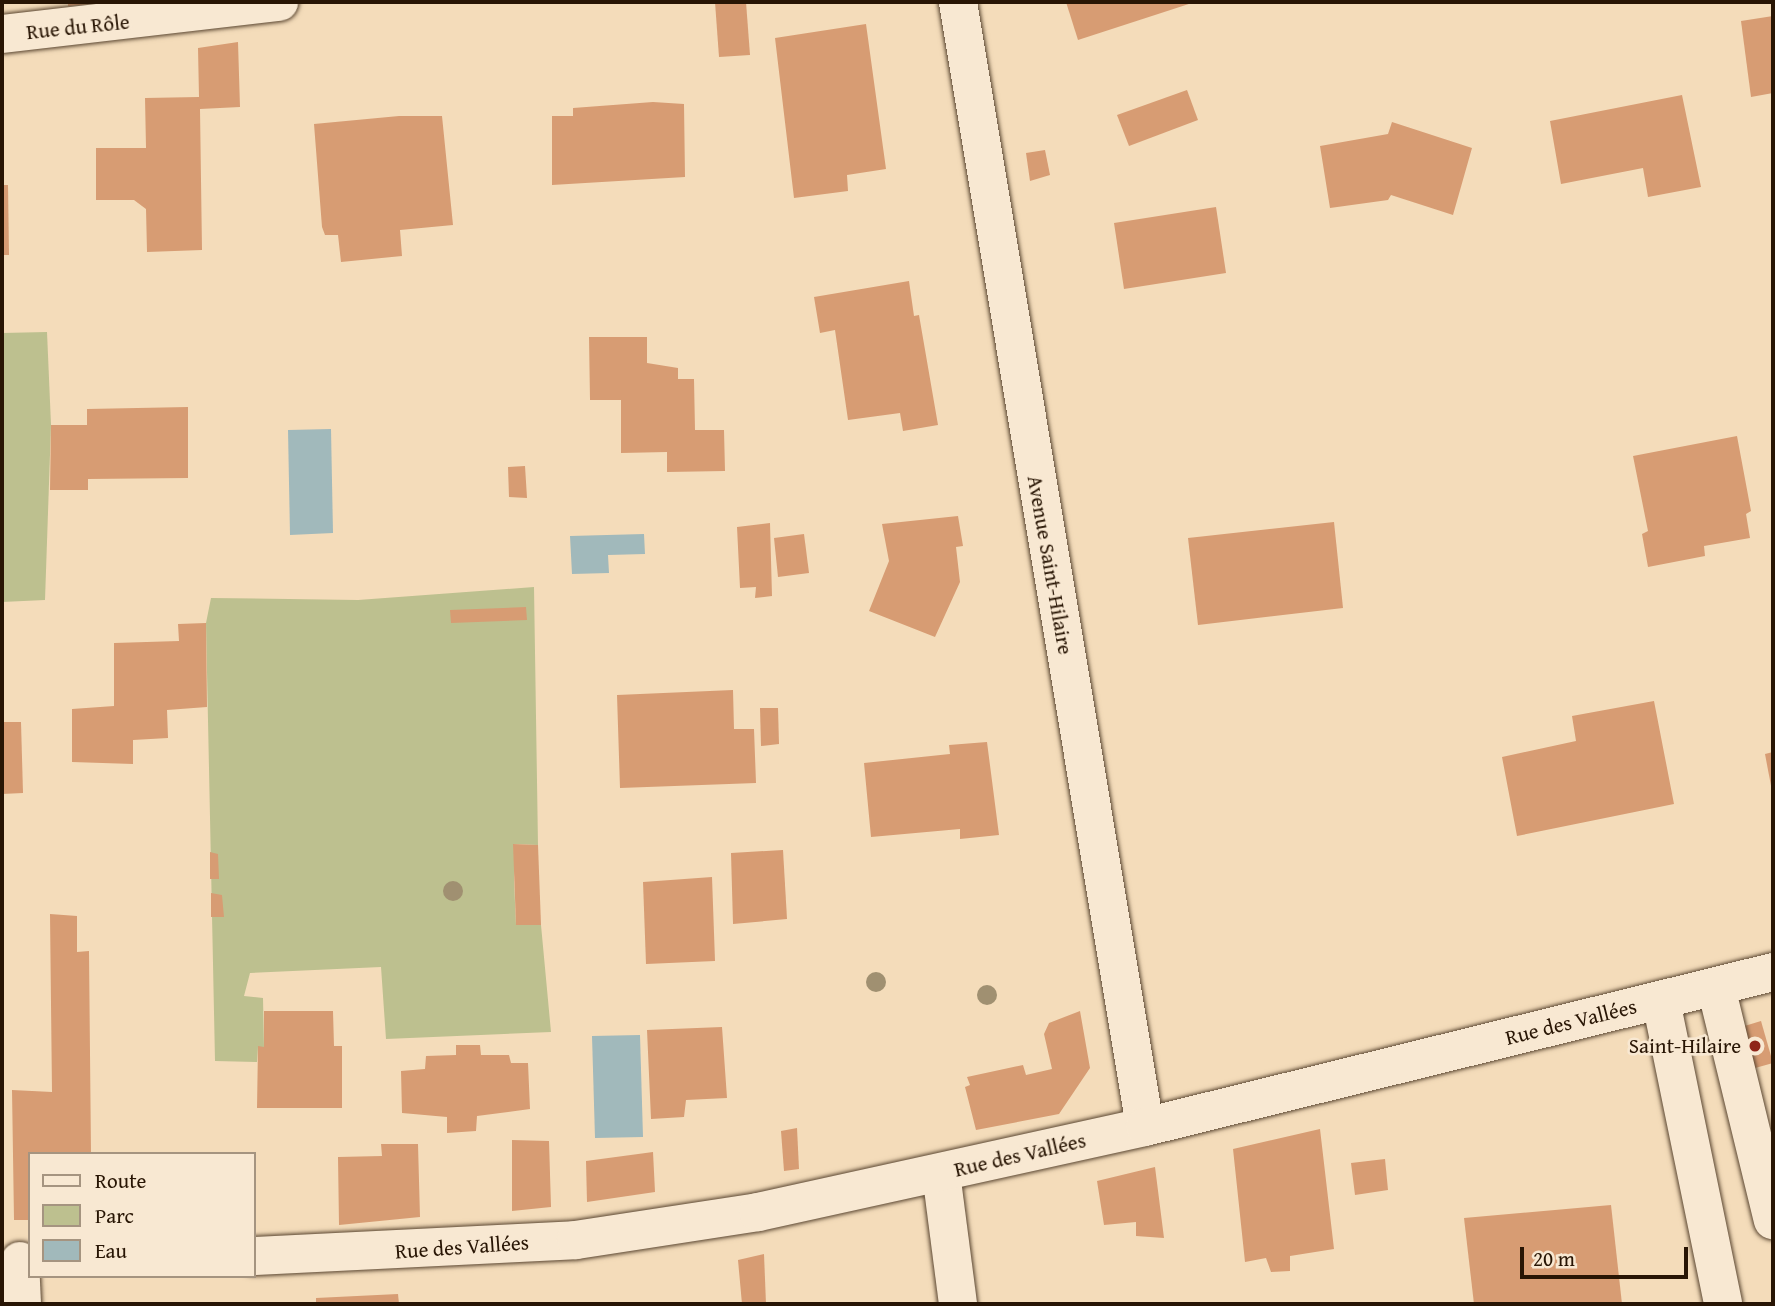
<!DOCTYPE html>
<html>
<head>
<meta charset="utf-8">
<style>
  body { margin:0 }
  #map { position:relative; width:1775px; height:1306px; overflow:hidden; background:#f4dcba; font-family:"Gentium Book Plus",serif }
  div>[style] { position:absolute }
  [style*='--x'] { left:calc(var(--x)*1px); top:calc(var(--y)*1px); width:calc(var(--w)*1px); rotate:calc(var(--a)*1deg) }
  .green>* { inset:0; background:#bdc08f }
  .water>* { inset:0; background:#a1b9bb }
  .building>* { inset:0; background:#d79c73 }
  .roads { filter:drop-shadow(0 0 2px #5b4732) drop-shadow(0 0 2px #5b4732) }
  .minor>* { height:38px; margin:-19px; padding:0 19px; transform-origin:19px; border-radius:19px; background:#f8e8d2 }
  .trees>* { width:20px; height:20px; margin:-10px; border-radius:50%; background:#a09071 }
  .dots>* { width:19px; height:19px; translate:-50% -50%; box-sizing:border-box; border:4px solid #f8e8d2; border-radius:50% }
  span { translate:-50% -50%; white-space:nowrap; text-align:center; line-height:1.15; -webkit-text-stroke:5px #f8e8d2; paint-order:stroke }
  .street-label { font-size:21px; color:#281504 }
  .poi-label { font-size:21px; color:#281504 }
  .right { translate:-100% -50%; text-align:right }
  .frame { position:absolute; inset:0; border:4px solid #281504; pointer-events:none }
  .legend { position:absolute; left:28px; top:1152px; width:228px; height:126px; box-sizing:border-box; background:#f8e8d2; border:2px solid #a59480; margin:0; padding:9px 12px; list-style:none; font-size:21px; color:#281504 }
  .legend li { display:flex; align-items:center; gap:14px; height:35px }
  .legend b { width:35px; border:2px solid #a59480 }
  .scale { position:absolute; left:1520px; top:1247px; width:168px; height:32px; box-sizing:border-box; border:4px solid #281504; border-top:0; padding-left:9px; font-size:21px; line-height:24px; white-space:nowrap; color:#281504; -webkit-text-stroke:5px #f8e8d2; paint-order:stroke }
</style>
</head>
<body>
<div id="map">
  <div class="green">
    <i style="clip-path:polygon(47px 332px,51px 425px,45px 600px,2px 602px,2px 333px)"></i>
    <i style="clip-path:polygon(534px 587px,538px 845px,514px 844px,514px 880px,516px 925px,541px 925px,551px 1032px,386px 1039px,381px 967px,250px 973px,244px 996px,263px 998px,264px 1047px,258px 1047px,257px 1062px,215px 1061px,206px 623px,211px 598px,358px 600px)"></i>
  </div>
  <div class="water">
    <i style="clip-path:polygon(331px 429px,333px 533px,290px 535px,288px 430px)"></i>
    <i style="clip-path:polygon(644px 534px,645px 554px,608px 555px,609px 573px,572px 574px,570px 536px)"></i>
    <i style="clip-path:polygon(640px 1035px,643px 1137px,595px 1138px,592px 1036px)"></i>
  </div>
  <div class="building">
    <i style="clip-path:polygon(68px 2px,88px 2px,89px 4px,68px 6px)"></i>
    <i style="clip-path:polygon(715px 2px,746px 2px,750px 55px,719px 57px)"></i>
    <i style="clip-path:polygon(1066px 2px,1195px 2px,1078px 40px)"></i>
    <i style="clip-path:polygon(1773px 16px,1773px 93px,1751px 97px,1741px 21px)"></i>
    <i style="clip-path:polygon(866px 24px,886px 169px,847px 175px,848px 191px,794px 198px,775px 38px)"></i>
    <i style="clip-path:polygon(238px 42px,240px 107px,200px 109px,202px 250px,147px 252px,146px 209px,134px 200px,96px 200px,96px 148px,146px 148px,145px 98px,199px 97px,198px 48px)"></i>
    <i style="clip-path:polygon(1187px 90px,1198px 120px,1129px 146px,1117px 115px)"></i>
    <i style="clip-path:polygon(1682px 95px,1701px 187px,1648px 197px,1643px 168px,1561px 184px,1550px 121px)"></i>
    <i style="clip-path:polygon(653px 102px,684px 104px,685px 177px,552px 185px,552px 116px,573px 116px,573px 108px)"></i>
    <i style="clip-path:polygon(399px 116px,442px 116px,453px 225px,400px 230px,402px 256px,341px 262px,338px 235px,325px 235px,322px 227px,314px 124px)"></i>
    <i style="clip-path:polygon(1392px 122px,1472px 148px,1453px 215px,1391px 195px,1388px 200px,1330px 208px,1320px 146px,1388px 134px)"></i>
    <i style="clip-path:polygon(1045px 150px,1050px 175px,1030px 181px,1026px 153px)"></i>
    <i style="clip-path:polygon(2px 185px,8px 185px,9px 255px,2px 255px)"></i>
    <i style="clip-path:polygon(1216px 207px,1226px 273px,1124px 289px,1114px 223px)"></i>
    <i style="clip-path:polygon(909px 281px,914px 316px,919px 315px,938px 425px,903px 431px,900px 413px,848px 420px,835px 330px,820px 333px,814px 297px)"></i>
    <i style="clip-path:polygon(589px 337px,647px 337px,647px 363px,678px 368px,678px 379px,694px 379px,695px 430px,724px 430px,725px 471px,667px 472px,667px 452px,621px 453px,621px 400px,590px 400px)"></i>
    <i style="clip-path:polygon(188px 407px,188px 478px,88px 479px,88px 490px,50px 490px,51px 425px,87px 425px,87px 409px)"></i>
    <i style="clip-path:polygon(1737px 436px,1751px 511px,1746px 514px,1750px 538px,1704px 546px,1705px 556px,1648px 567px,1642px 534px,1648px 531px,1633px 456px)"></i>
    <i style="clip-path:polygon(525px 466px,527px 498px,509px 497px,508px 467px)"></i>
    <i style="clip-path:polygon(958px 516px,963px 546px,956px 547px,960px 582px,935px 637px,869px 611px,889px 561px,882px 524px)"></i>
    <i style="clip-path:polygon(1334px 522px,1343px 608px,1198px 625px,1188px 538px)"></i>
    <i style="clip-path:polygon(770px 523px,772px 596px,755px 598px,756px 587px,740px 588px,737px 527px)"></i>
    <i style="clip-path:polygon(804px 534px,809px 573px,778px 577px,774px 538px)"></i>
    <i style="clip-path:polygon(526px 607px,527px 620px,451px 623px,450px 610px)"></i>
    <i style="clip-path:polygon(206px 623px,207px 707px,167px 710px,168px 738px,133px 740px,133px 764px,72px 762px,72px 709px,114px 706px,114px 643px,179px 641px,178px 624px)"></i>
    <i style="clip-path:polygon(733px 690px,734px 729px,754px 729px,756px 783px,620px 788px,617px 695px)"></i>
    <i style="clip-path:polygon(1654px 701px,1674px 804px,1517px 836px,1502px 757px,1576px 741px,1572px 716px)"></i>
    <i style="clip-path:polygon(760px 708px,778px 708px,779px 744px,761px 746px)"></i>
    <i style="clip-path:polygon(2px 722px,21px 722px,23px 793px,2px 794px)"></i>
    <i style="clip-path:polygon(987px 742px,999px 835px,960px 839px,960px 829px,871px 837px,864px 763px,950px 754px,949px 745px)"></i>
    <i style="clip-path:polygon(1773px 752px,1773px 791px,1772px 791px,1765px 754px)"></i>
    <i style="clip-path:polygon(513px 844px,538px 845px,541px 925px,516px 925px)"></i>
    <i style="clip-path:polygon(783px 850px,787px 919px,733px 924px,731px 853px)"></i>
    <i style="clip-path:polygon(210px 852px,218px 854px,219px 879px,210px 879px)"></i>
    <i style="clip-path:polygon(712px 877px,715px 961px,646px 964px,643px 882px)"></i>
    <i style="clip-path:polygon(211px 893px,222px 895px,224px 917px,211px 917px)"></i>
    <i style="clip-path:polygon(50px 914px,77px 916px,77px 952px,89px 951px,91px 1154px,30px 1154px,30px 1220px,14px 1220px,12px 1090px,52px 1092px)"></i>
    <i style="clip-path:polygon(264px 1011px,333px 1011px,334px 1046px,342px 1046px,342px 1108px,257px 1108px,258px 1046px,264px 1047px)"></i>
    <i style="clip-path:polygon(1080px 1011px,1090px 1068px,1059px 1114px,976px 1130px,965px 1087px,970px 1085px,967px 1077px,1023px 1065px,1026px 1075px,1052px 1069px,1044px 1034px,1049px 1023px)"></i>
    <i style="clip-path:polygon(1761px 1021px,1773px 1063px,1748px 1070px,1738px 1028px)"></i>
    <i style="clip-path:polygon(722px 1027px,727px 1098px,686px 1100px,684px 1117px,651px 1119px,647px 1030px)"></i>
    <i style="clip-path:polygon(456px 1045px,480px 1045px,481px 1055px,509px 1055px,511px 1063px,528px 1063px,530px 1109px,477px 1116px,476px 1131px,447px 1133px,447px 1117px,402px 1113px,401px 1071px,425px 1069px,426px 1056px,456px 1055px)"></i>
    <i style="clip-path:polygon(797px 1128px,799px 1169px,784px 1171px,781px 1131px)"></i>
    <i style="clip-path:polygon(1320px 1129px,1334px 1249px,1290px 1256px,1290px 1271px,1271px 1272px,1266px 1258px,1245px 1262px,1233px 1149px)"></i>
    <i style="clip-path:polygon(512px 1140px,549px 1141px,551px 1207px,512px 1211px)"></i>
    <i style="clip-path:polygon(381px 1144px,418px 1144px,420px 1217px,339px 1225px,338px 1157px,382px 1156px)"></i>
    <i style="clip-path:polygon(653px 1152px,655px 1192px,587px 1202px,586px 1161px)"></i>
    <i style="clip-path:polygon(1385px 1159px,1388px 1190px,1355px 1195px,1351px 1163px)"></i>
    <i style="clip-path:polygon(1155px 1167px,1164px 1238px,1136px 1236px,1136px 1222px,1104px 1225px,1097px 1181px)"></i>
    <i style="clip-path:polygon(1611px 1205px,1622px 1304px,1474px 1304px,1464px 1218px)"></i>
    <i style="clip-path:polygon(764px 1254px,766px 1304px,742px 1304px,738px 1260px)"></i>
    <i style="clip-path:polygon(398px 1294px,399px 1304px,316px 1304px,316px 1298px)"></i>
  </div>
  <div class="roads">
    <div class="minor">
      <i style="--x:958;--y:2;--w:1140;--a:80.56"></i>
      <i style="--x:2;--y:34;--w:279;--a:-6.6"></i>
      <i style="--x:1716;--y:987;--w:240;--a:76.3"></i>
      <i style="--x:1661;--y:1001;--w:309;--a:78.4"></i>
      <i style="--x:941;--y:1173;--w:132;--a:82.6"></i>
      <i style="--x:254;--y:1256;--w:322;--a:-2.8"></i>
      <i style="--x:576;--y:1240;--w:184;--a:-8.7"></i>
      <i style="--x:758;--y:1212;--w:396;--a:-12.4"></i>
      <i style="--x:1145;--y:1127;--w:647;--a:-13.86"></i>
      <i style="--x:20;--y:1261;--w:43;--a:87.3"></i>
    </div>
  </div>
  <div class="trees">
    <i style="left:453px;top:891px"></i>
    <i style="left:876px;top:982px"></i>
    <i style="left:987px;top:995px"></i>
  </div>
  <div class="dots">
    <i style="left:1755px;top:1046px;background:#8f2418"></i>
  </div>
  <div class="street-label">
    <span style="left:78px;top:27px;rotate:-6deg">Rue du Rôle</span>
    <span style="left:1050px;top:565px;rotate:80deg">Avenue Saint-Hilaire</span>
    <span style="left:1571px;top:1022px;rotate:-14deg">Rue des Vallées</span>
    <span style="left:1020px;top:1155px;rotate:-13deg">Rue des Vallées</span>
    <span style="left:462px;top:1247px;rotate:-4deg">Rue des Vallées</span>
  </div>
  <div class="poi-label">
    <span class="right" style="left:1741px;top:1046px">Saint-Hilaire</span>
  </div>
  <div class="frame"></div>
  <ul class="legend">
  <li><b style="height:9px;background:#f8e8d2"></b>Route</li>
  <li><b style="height:19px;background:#bdc08f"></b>Parc</li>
  <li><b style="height:19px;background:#a1b9bb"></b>Eau</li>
  </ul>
  <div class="scale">20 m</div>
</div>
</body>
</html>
